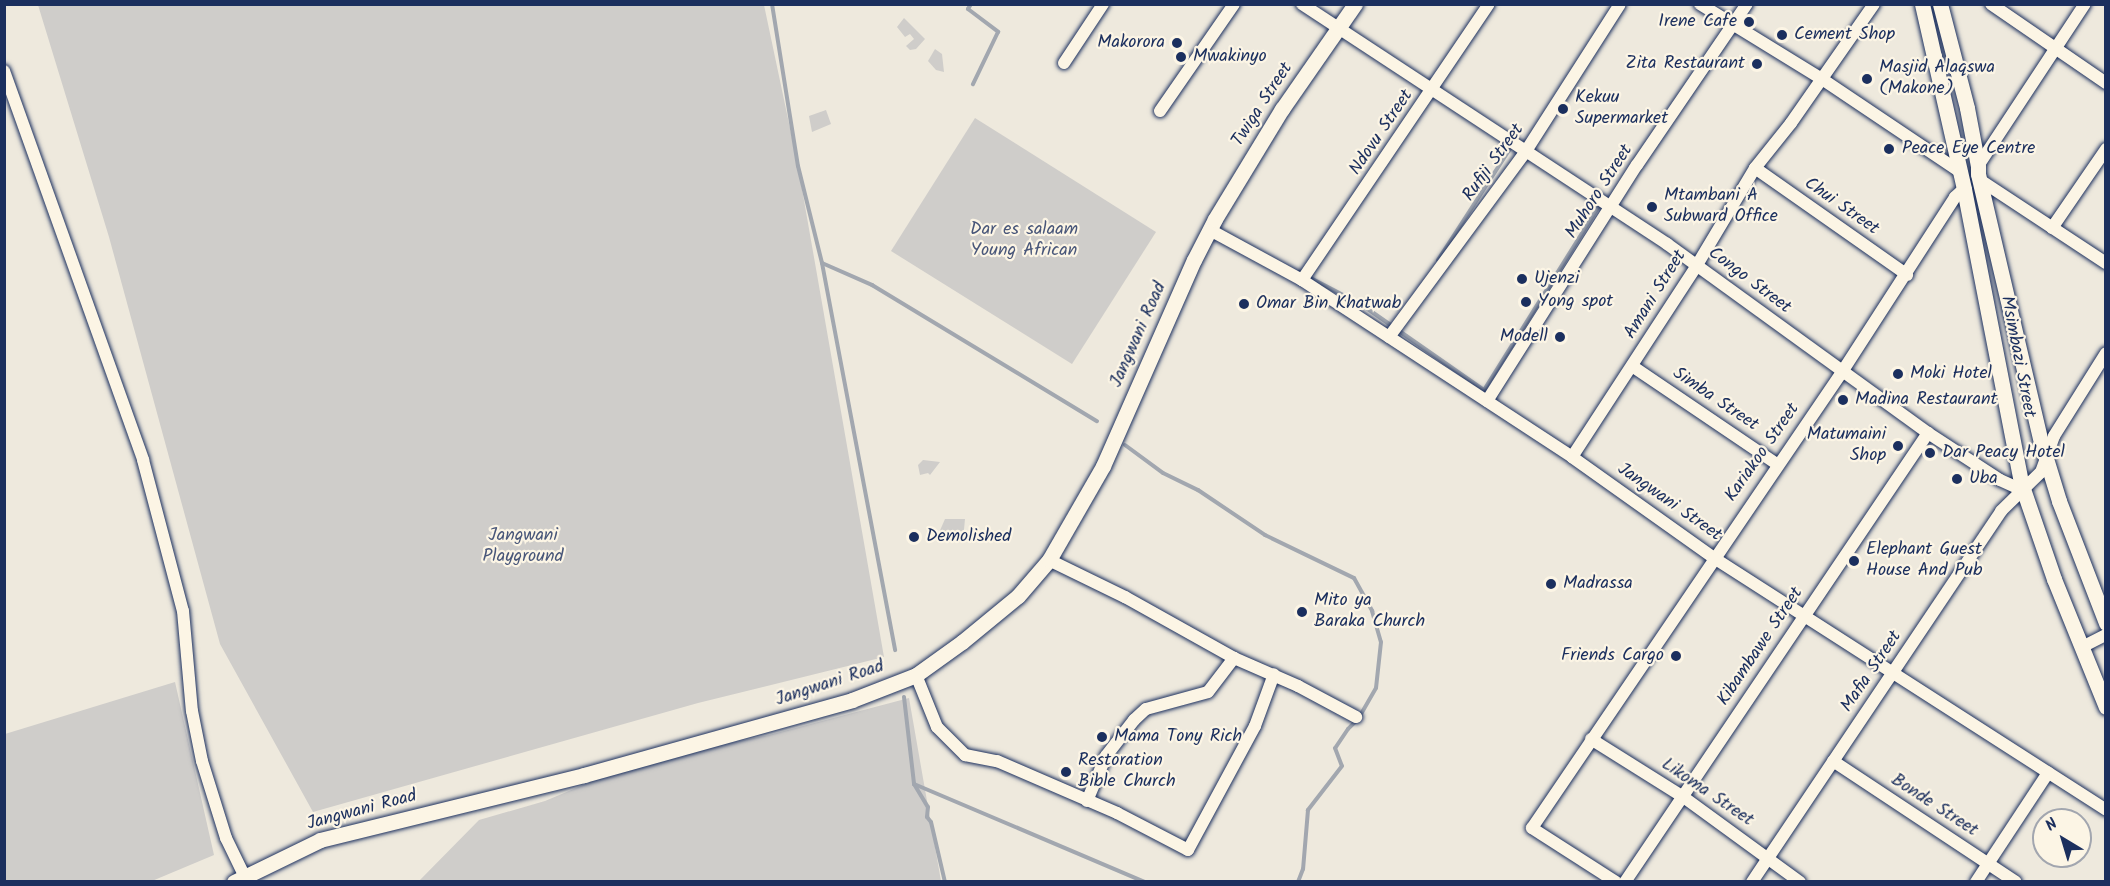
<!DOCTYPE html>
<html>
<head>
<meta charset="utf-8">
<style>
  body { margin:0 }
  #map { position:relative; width:2110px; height:886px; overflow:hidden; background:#eee9dd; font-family:Kalam,sans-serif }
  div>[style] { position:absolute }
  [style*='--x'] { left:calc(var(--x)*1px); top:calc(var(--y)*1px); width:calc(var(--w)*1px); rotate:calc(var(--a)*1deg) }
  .green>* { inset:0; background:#cfcdca }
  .stream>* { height:4px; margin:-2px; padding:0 2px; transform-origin:2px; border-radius:2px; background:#a2a7af }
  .roads { filter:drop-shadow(0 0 2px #1b2f5e) drop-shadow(0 0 2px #1b2f5e) }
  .minor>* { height:12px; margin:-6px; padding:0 6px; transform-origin:6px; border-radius:6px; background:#fcf5e5 }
  .tertiary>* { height:15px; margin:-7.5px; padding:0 7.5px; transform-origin:7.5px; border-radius:7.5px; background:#fcf5e5 }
  .dots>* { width:16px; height:16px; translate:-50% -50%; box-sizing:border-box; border:3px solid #fcf5e5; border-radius:50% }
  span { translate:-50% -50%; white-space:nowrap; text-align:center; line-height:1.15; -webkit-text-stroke:4.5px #fcf5e5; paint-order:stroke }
  .poi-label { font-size:18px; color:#1b2f5e }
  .right { translate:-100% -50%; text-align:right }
  .left { translate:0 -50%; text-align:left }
  .street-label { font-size:18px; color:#1b2f5e }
  .park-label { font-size:18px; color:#485679 }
  .frame { position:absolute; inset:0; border:6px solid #1b2f5e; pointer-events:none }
  .north { position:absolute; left:2032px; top:808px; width:60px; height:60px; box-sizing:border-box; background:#fcf5e5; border:2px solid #a2a6af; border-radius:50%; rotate:322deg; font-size:16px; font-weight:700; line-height:24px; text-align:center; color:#1b2f5e }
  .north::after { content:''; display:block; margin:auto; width:21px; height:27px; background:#1b2f5e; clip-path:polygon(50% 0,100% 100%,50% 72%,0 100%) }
</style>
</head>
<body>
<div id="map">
  <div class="green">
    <i style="clip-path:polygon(38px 5px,764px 5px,798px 166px,884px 657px,698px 703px,313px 812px,220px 644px,109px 237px)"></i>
    <i style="clip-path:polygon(904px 18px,925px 39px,916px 49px,910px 50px,906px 46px,914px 39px,910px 34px,905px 37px,897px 27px)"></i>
    <i style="clip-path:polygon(935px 49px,942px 54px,944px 72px,936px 70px,928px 61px)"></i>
    <i style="clip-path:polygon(826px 110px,831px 124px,812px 132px,809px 116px)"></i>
    <i style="clip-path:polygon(975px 118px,1156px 232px,1072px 364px,891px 251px)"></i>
    <i style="clip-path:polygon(923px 460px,940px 462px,930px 475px,928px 473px,920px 475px,918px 465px)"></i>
    <i style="clip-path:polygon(945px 519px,965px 519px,963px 540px,938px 535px)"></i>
    <i style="clip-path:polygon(175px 682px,214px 855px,152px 881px,5px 881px,5px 734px)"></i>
    <i style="clip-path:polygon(909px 698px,941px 881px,418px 882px,479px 820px,545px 801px,638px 762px,769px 735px)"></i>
  </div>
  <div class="stream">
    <i style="--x:772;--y:4;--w:164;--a:80.9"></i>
    <i style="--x:798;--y:166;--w:100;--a:76.1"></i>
    <i style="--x:822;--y:263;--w:394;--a:79.3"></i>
    <i style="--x:971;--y:4;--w:6;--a:121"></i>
    <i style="--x:968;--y:9;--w:38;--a:37"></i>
    <i style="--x:998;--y:32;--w:58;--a:115.7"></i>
    <i style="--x:1438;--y:260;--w:135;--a:-57.1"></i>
    <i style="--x:1511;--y:147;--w:2;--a:-153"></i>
    <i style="--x:822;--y:263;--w:55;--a:23.7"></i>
    <i style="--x:872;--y:285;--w:263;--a:31.2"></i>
    <i style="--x:1299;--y:272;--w:71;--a:27.6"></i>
    <i style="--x:1362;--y:305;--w:149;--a:34.9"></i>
    <i style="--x:1484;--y:390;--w:217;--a:-58"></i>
    <i style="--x:1599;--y:206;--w:4;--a:-146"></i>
    <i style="--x:1125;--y:445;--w:47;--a:36.4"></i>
    <i style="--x:1163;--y:473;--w:39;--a:26"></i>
    <i style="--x:1198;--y:490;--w:81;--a:33.9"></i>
    <i style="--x:1265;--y:535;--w:99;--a:25.8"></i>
    <i style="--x:1354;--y:578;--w:38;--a:61"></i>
    <i style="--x:1372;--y:611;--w:32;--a:74"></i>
    <i style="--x:1381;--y:642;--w:46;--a:96.2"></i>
    <i style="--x:1376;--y:688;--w:36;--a:120"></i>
    <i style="--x:1358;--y:719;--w:14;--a:135"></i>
    <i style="--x:1348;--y:729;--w:23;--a:124"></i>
    <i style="--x:1335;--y:748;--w:19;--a:69"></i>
    <i style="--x:1342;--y:766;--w:56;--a:127.7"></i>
    <i style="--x:1308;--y:810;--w:59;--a:94.8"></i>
    <i style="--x:1303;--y:869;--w:14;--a:111"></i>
    <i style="--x:904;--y:697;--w:88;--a:83.4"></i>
    <i style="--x:914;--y:784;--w:27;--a:59"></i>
    <i style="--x:928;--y:807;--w:10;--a:96"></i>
    <i style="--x:927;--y:817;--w:6;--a:51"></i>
    <i style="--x:931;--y:822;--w:62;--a:76.9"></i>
    <i style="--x:914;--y:784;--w:251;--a:23"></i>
  </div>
  <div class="roads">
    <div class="minor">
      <i style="--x:1302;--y:4;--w:437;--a:33.3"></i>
      <i style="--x:1667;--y:244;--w:322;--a:35.9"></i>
      <i style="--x:1928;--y:433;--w:86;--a:33.1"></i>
      <i style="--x:2000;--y:480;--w:17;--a:24"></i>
      <i style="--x:2016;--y:487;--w:6;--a:-39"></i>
      <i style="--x:1700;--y:4;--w:143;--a:31.6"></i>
      <i style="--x:1822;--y:79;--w:165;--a:33.9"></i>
      <i style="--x:1991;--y:4;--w:140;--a:34.5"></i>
      <i style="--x:1064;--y:63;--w:71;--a:-56.5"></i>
      <i style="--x:4;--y:71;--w:413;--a:70.3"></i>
      <i style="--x:143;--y:460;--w:156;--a:75.2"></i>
      <i style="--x:183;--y:611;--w:100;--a:84.9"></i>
      <i style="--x:192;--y:711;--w:51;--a:78.7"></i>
      <i style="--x:202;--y:761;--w:81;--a:72.7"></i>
      <i style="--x:226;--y:838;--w:41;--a:64.1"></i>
      <i style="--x:1160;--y:111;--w:130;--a:-55.3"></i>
      <i style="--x:1978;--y:166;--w:194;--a:-56.6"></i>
      <i style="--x:1755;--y:168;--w:186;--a:35.1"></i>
      <i style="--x:1980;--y:180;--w:151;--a:33.4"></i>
      <i style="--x:2052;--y:228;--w:96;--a:-55.6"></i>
      <i style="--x:1210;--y:230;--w:105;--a:28.5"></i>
      <i style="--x:1302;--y:280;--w:323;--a:33.2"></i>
      <i style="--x:1572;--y:457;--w:174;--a:35.4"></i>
      <i style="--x:1714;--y:558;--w:466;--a:32.7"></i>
      <i style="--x:1302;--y:280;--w:333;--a:-55.9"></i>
      <i style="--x:1389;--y:337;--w:231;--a:-53.6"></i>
      <i style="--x:1526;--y:151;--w:174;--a:-57.4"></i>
      <i style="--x:1632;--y:366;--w:175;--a:34.1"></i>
      <i style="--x:1487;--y:401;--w:280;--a:-57.6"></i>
      <i style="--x:1637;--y:165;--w:195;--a:-55.7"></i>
      <i style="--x:1572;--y:457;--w:229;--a:-56.9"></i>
      <i style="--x:1697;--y:265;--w:113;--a:-59.1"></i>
      <i style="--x:1755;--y:168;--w:58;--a:-51.3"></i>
      <i style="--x:1791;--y:123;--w:145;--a:-55.1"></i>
      <i style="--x:1049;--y:560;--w:85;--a:26"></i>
      <i style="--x:1125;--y:597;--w:125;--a:29.2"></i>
      <i style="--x:1234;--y:658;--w:70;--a:23.6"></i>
      <i style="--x:1298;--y:686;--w:66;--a:28.1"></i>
      <i style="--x:2082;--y:647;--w:27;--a:-27"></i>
      <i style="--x:916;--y:675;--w:56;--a:68"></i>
      <i style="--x:937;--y:727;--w:40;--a:45"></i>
      <i style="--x:965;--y:755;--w:33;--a:11"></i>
      <i style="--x:997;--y:761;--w:131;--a:23.4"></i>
      <i style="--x:1117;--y:813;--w:80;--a:27.5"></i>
      <i style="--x:1188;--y:850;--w:141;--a:-61.6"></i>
      <i style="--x:1255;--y:726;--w:55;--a:-69.9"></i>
      <i style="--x:1591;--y:739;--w:107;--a:32.1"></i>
      <i style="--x:1682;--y:796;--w:146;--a:36.1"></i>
      <i style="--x:1833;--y:761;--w:219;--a:33.5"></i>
      <i style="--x:1087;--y:801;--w:49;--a:-67.1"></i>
      <i style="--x:1106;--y:756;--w:46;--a:-52.1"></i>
      <i style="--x:1134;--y:720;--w:16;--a:-43"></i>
      <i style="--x:1146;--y:709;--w:64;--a:-15.3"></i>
      <i style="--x:1208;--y:692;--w:43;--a:-52.6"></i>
      <i style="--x:1616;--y:882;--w:100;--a:-147.3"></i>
      <i style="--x:1532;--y:828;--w:551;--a:-55.79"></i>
      <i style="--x:1842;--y:372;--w:208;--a:-57.1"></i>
      <i style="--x:1955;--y:197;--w:12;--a:-42"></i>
      <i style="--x:1625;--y:882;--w:542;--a:-55.99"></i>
      <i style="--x:1752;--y:882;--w:447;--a:-56.1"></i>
      <i style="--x:2001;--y:511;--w:56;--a:-44.3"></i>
      <i style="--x:2041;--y:472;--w:38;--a:-70"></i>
      <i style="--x:2054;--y:436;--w:98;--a:-57.9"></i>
      <i style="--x:1976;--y:882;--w:131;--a:-56.6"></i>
    </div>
    <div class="tertiary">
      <i style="--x:1922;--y:4;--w:190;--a:77.2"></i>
      <i style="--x:1964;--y:189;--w:299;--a:79"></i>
      <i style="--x:2021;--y:483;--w:102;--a:71"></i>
      <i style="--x:2054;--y:579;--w:138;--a:67.9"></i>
      <i style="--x:1940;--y:4;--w:107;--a:75.4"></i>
      <i style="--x:1967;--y:108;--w:59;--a:79.3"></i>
      <i style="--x:1978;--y:166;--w:8;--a:90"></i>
      <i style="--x:1978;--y:174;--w:275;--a:76.8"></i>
      <i style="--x:2041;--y:442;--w:62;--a:73"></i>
      <i style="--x:2059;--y:501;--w:131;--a:68.9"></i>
      <i style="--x:234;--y:882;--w:96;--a:-26"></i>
      <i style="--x:320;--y:840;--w:272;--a:-13.8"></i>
      <i style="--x:584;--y:775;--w:278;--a:-15.6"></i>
      <i style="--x:852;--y:700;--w:69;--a:-21.3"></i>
      <i style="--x:916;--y:675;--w:57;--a:-35.7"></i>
      <i style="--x:962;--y:642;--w:72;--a:-39.4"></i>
      <i style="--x:1018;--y:596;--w:48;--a:-49.3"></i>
      <i style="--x:1049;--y:560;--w:108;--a:-60.1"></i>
      <i style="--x:1103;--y:466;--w:225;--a:-66.2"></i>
      <i style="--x:1194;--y:260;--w:46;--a:-62.9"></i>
      <i style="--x:1215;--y:219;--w:129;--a:-58.7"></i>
      <i style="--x:1282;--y:109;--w:128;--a:-55.2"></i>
    </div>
  </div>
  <div class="dots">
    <i style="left:1749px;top:22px;background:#1b2f5e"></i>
    <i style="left:1782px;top:35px;background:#1b2f5e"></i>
    <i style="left:1177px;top:43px;background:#1b2f5e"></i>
    <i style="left:1181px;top:57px;background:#1b2f5e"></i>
    <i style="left:1757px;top:64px;background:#1b2f5e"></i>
    <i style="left:1867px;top:79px;background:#1b2f5e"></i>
    <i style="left:1563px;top:109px;background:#1b2f5e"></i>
    <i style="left:1889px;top:149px;background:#1b2f5e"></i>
    <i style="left:1652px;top:207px;background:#1b2f5e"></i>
    <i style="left:1522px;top:279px;background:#1b2f5e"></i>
    <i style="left:1526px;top:302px;background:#1b2f5e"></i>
    <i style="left:1244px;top:304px;background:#1b2f5e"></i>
    <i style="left:1560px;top:337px;background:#1b2f5e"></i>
    <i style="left:1898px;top:374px;background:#1b2f5e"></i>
    <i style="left:1843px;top:400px;background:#1b2f5e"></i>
    <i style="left:1898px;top:446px;background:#1b2f5e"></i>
    <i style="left:1930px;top:453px;background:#1b2f5e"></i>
    <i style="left:1957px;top:479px;background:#1b2f5e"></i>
    <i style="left:914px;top:537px;background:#1b2f5e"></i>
    <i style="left:1854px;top:561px;background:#1b2f5e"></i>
    <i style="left:1551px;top:584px;background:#1b2f5e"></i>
    <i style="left:1302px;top:612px;background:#1b2f5e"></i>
    <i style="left:1676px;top:656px;background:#1b2f5e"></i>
    <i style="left:1102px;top:737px;background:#1b2f5e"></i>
    <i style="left:1066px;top:772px;background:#1b2f5e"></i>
  </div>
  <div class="poi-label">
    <span class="right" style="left:1737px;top:22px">Irene Cafe</span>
    <span class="left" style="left:1794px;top:35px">Cement Shop</span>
    <span class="right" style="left:1165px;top:43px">Makorora</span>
    <span class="left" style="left:1193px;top:57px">Mwakinyo</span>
    <span class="right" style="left:1745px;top:64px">Zita Restaurant</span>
    <span class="left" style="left:1879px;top:79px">Masjid Alaqswa<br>(Makone)</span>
    <span class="left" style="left:1575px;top:109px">Kekuu<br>Supermarket</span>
    <span class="left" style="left:1902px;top:149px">Peace Eye Centre</span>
    <span class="left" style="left:1664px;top:207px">Mtambani A<br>Subward Office</span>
    <span class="left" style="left:1534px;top:279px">Ujenzi</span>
    <span class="left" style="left:1538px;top:302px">Yong spot</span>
    <span class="left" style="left:1256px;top:304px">Omar Bin Khatwab</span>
    <span class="right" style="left:1548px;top:337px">Modell</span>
    <span class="left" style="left:1910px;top:374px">Moki Hotel</span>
    <span class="left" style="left:1855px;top:400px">Madina Restaurant</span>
    <span class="right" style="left:1886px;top:446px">Matumaini<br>Shop</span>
    <span class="left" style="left:1942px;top:453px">Dar Peacy Hotel</span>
    <span class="left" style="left:1969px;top:479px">Uba</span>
    <span class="left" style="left:926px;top:537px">Demolished</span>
    <span class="left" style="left:1866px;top:561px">Elephant Guest<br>House And Pub</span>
    <span class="left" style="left:1563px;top:584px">Madrassa</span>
    <span class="left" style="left:1314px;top:612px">Mito ya<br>Baraka Church</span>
    <span class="right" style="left:1664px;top:656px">Friends Cargo</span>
    <span class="left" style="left:1114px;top:737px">Mama Tony Rich</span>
    <span class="left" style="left:1078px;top:772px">Restoration<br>Bible Church</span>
  </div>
  <div class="street-label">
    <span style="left:1263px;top:105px;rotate:-57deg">Twiga Street</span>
    <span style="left:1382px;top:133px;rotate:-56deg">Ndovu Street</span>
    <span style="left:1494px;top:163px;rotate:-54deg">Rufiji Street</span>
    <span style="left:1600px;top:192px;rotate:-57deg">Muhoro Street</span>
    <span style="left:1841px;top:207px;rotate:35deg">Chui Street</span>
    <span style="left:1749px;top:281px;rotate:37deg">Congo Street</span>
    <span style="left:1656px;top:295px;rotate:-58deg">Amani Street</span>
    <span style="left:1139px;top:335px;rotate:-66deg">Jangwani Road</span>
    <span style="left:2017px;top:357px;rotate:79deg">Msimbazi Street</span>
    <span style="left:1715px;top:400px;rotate:34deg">Simba Street</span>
    <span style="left:1763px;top:453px;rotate:-55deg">Kariakoo Street</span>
    <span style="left:1669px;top:503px;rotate:35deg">Jangwani Street</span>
    <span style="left:1761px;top:647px;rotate:-56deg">Kibambawe Street</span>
    <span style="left:1872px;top:672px;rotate:-56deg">Mafia Street</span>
    <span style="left:830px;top:684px;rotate:-18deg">Jangwani Road</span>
    <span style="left:1707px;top:793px;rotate:34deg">Likoma Street</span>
    <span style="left:1934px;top:806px;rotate:33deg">Bonde Street</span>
    <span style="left:362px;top:811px;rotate:-15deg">Jangwani Road</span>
  </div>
  <div class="park-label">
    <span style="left:1024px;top:241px">Dar es salaam<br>Young African</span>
    <span style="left:523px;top:547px">Jangwani<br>Playground</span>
  </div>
  <div class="frame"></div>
  <div class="north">N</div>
</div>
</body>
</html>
